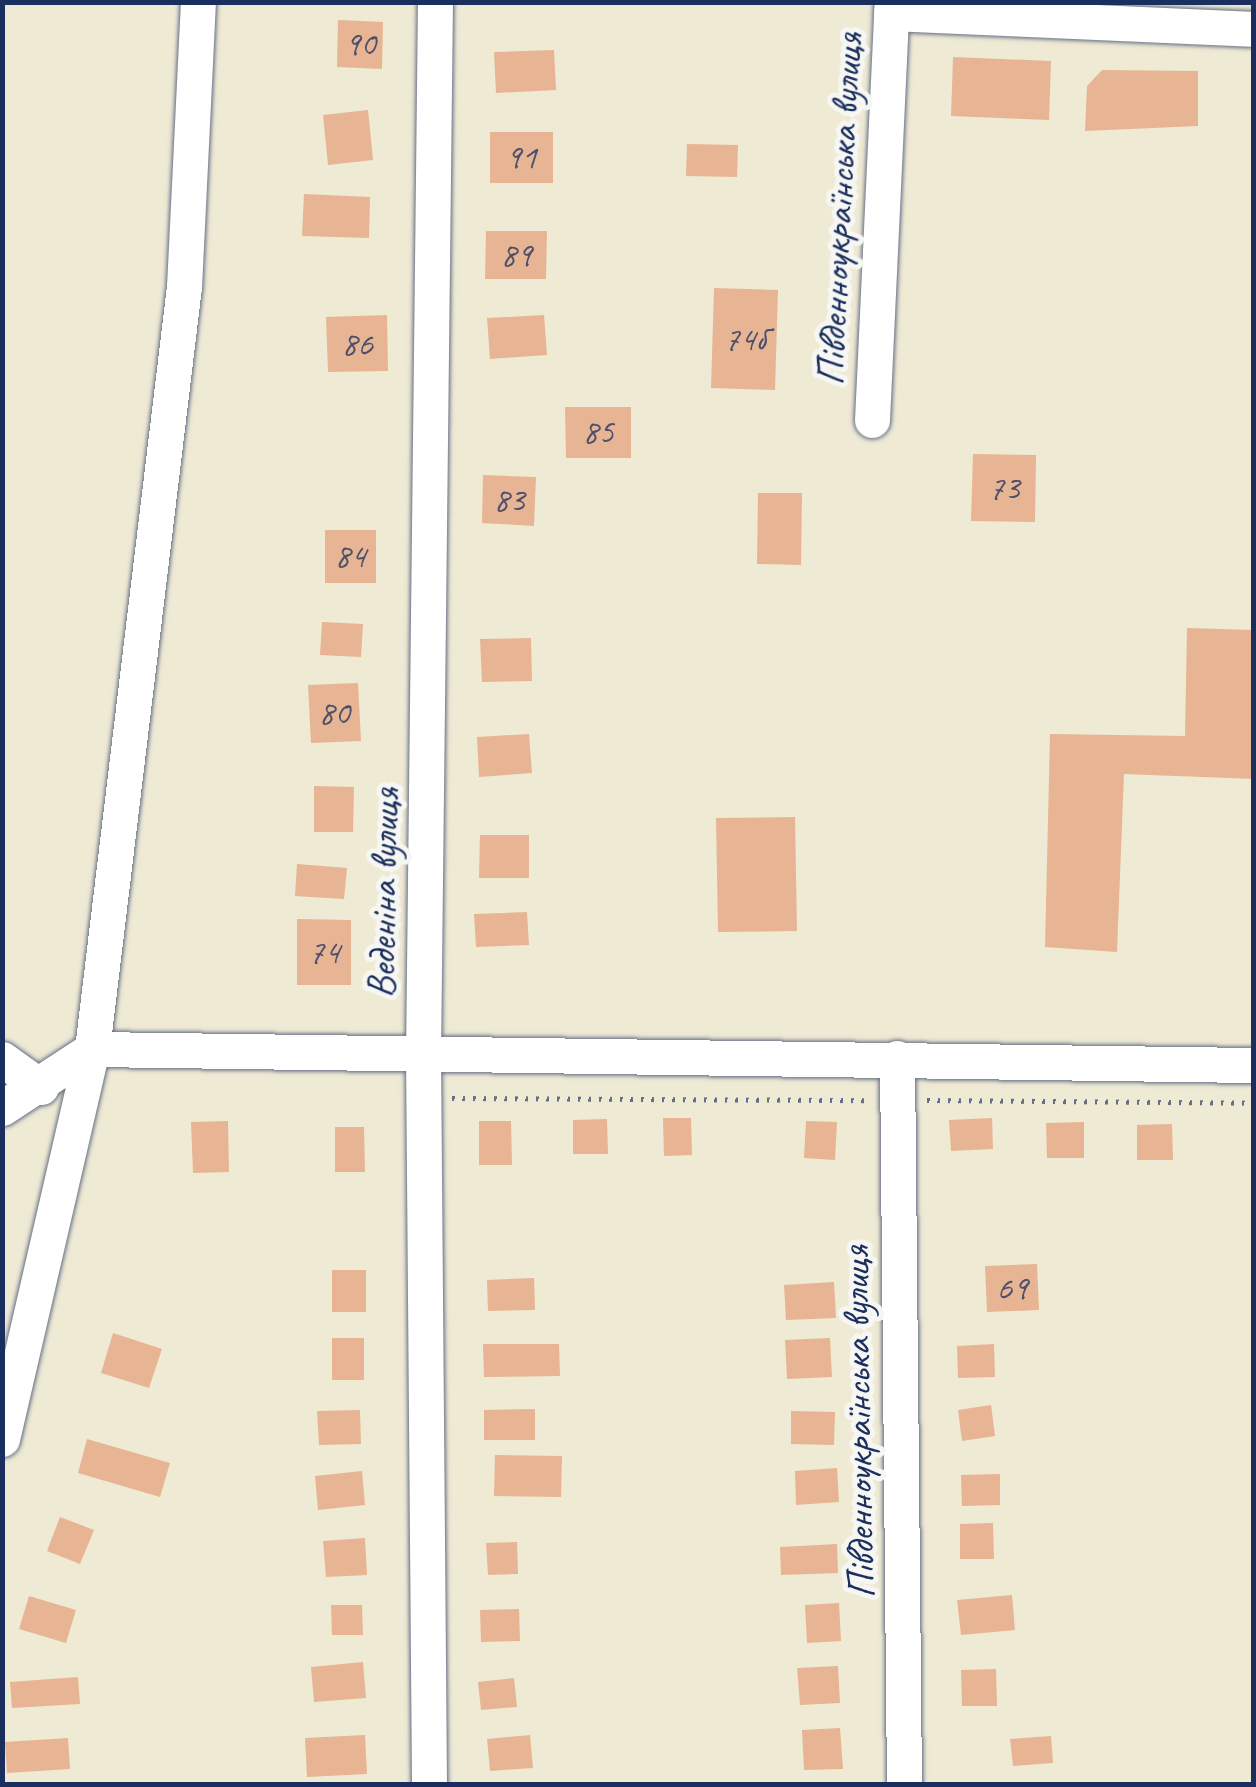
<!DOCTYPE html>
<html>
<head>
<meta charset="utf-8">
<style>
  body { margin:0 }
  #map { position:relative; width:1256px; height:1787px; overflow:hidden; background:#efead4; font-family:Caveat,sans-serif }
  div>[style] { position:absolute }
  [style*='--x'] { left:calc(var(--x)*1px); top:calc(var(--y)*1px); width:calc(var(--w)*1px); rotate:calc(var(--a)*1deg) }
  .building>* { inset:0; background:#e7b593 }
  .path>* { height:5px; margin-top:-2.5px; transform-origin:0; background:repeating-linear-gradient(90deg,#657087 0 2.5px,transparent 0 10.5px) }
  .roads { filter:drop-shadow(0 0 2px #657087) drop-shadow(0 0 2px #657087) }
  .minor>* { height:35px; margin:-17.5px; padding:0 17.5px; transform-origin:17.5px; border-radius:17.5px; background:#fff }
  span { translate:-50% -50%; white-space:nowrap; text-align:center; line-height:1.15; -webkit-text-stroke:10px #f6f6f2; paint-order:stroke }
  .number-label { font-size:35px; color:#4e506b }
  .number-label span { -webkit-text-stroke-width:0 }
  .street-label { font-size:40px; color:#1b2f5e }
  .frame { position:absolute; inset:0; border:5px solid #1b2f5e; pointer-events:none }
</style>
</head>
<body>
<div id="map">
  <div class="building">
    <i style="clip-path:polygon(338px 20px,383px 22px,382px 69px,337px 67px)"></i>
    <i style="clip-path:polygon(554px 50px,556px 90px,496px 93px,494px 52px)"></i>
    <i style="clip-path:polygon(953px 57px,1051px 61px,1049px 120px,951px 116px)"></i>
    <i style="clip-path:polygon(1102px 70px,1198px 71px,1198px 126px,1085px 131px,1087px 86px)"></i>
    <i style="clip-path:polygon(368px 110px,373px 160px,328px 165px,323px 115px)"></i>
    <i style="clip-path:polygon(490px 132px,553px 132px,553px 183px,490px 183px)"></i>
    <i style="clip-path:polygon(687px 144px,738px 145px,737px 177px,686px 176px)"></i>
    <i style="clip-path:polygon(304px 194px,370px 197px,369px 238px,302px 236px)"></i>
    <i style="clip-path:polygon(486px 231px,547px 231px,546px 279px,485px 279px)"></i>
    <i style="clip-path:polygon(714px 288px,778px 290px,775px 390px,711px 388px)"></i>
    <i style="clip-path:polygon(387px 315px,388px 371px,328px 372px,326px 317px)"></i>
    <i style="clip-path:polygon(544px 315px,547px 355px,490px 359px,487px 318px)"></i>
    <i style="clip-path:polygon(565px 407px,631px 407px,631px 458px,566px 458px)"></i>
    <i style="clip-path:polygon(973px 454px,1036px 455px,1035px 522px,971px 521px)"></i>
    <i style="clip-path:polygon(483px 475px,536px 477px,534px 526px,482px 523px)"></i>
    <i style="clip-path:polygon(758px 493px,802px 493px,801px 565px,757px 564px)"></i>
    <i style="clip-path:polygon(325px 530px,376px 530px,376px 583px,325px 583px)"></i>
    <i style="clip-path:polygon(322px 622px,363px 624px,361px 657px,320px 655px)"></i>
    <i style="clip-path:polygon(1187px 628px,1254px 630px,1254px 779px,1124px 774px,1117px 952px,1045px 947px,1050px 734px,1185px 736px)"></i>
    <i style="clip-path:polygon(531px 638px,532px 681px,482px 682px,480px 639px)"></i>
    <i style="clip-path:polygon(358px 683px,361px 741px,311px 743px,308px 685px)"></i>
    <i style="clip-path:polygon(529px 734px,532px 773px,479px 777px,477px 737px)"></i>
    <i style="clip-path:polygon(314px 786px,354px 787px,353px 832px,314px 832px)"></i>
    <i style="clip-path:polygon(795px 817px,797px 931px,718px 932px,716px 818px)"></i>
    <i style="clip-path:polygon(480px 835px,529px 835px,529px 878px,479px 878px)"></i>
    <i style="clip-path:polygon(297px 864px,347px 868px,344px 899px,295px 896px)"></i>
    <i style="clip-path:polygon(527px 912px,529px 945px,476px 947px,474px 914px)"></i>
    <i style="clip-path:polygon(297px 919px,351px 920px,351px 985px,297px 985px)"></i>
    <i style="clip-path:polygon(663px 1118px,691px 1118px,692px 1155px,664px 1156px)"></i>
    <i style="clip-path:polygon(992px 1118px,993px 1149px,951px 1151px,949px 1120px)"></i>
    <i style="clip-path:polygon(607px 1119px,608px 1154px,573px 1154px,573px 1120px)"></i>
    <i style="clip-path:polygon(228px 1121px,229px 1172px,193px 1173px,191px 1122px)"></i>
    <i style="clip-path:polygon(479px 1121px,511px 1121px,512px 1165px,479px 1165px)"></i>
    <i style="clip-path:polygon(806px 1121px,837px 1122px,835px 1160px,804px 1158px)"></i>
    <i style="clip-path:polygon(1084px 1122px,1084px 1158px,1047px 1158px,1046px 1123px)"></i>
    <i style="clip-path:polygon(1172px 1124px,1173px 1160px,1137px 1160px,1137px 1125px)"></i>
    <i style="clip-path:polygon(335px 1127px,364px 1127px,365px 1172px,335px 1172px)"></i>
    <i style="clip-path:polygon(1037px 1264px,1039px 1310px,987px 1312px,985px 1266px)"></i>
    <i style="clip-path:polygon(332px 1270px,366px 1270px,366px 1312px,332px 1312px)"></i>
    <i style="clip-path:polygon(534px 1278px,535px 1310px,488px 1311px,487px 1280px)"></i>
    <i style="clip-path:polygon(834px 1282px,836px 1318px,786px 1320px,784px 1285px)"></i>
    <i style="clip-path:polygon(113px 1333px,162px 1349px,149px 1388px,101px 1373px)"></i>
    <i style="clip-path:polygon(332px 1338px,364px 1338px,364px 1380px,332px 1380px)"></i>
    <i style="clip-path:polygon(830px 1338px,832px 1377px,787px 1379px,785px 1340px)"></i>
    <i style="clip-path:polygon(483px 1344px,559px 1344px,560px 1376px,484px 1377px)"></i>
    <i style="clip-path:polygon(994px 1344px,995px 1377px,958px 1378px,957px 1346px)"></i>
    <i style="clip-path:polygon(991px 1405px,995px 1436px,962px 1441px,958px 1410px)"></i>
    <i style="clip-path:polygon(535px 1409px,535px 1440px,484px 1440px,484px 1410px)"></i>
    <i style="clip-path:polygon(360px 1410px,361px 1444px,319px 1445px,317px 1411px)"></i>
    <i style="clip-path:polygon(791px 1411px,835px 1412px,834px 1445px,791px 1444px)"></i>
    <i style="clip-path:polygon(87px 1439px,170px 1463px,160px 1497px,78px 1473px)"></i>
    <i style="clip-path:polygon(495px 1455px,562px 1456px,561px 1497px,494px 1496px)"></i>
    <i style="clip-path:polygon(837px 1468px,839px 1502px,796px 1505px,795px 1471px)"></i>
    <i style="clip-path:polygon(362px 1471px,365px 1505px,318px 1510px,315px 1476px)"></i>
    <i style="clip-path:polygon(1000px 1474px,1000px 1505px,962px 1506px,961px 1475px)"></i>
    <i style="clip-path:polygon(60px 1517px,94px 1530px,80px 1564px,47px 1551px)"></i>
    <i style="clip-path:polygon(993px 1523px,994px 1559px,960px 1559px,960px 1524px)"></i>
    <i style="clip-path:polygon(365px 1538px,367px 1575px,326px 1577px,323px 1541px)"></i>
    <i style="clip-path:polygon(517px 1542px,518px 1574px,488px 1575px,486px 1543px)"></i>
    <i style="clip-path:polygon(837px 1544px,838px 1573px,781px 1575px,780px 1547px)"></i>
    <i style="clip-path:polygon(1012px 1595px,1015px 1630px,961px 1635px,957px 1600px)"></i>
    <i style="clip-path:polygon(29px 1596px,76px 1610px,66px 1643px,19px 1629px)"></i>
    <i style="clip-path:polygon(839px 1603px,841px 1641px,807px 1643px,805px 1605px)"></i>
    <i style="clip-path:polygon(331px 1605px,362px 1605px,363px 1635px,332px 1635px)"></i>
    <i style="clip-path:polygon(519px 1609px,520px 1641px,481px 1642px,480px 1610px)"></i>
    <i style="clip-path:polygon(363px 1662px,366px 1698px,314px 1702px,311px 1667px)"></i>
    <i style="clip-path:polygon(838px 1666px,840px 1703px,800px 1705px,797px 1668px)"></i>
    <i style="clip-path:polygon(996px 1669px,997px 1706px,962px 1706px,961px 1670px)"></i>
    <i style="clip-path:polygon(78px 1677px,80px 1704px,12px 1708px,10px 1682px)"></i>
    <i style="clip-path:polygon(514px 1678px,517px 1707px,481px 1710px,478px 1682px)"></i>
    <i style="clip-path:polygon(840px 1728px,843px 1769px,804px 1770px,802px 1730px)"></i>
    <i style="clip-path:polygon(365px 1735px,367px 1774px,307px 1777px,305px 1738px)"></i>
    <i style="clip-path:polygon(530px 1735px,533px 1768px,490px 1771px,487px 1739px)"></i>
    <i style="clip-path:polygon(1051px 1736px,1053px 1763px,1013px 1766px,1010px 1739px)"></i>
    <i style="clip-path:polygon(68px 1738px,70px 1769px,7px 1773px,5px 1742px)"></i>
  </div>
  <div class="path">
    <i style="--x:452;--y:1098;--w:414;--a:0.3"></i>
    <i style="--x:927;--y:1100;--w:327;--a:0.5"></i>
  </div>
  <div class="roads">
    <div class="minor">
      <i style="--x:891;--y:13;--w:363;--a:2.5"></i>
      <i style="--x:872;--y:420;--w:418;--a:-87.3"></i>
      <i style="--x:897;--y:1058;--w:726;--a:89.45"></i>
      <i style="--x:2;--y:1059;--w:48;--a:35.7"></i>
      <i style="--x:2;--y:1108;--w:108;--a:-33.2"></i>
      <i style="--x:92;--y:1049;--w:1162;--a:0.79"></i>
      <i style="--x:2;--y:1439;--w:400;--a:-77"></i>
      <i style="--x:92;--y:1049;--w:768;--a:-83.12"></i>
      <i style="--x:184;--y:287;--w:285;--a:-87.2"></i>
      <i style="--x:429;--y:1784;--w:727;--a:-90.47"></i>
      <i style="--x:423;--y:1057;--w:1055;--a:-89.35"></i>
    </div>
  </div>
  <div class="number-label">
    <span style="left:360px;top:44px">90</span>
    <span style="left:521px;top:157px">91</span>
    <span style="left:516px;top:255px">89</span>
    <span style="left:745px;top:339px">74б</span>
    <span style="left:357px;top:344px">86</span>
    <span style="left:598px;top:432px">85</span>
    <span style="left:1004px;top:488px">73</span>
    <span style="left:509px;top:500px">83</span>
    <span style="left:350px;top:556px">84</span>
    <span style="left:334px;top:713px">80</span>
    <span style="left:324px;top:952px">74</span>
    <span style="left:1012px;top:1288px">69</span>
  </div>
  <div class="street-label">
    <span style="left:839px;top:209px;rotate:-87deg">Південноукраїнська вулиця</span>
    <span style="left:383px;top:893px;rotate:-89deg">Веденіна вулиця</span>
    <span style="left:858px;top:1422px;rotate:-91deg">Південноукраїнська вулиця</span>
  </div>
  <div class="frame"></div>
</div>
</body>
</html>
